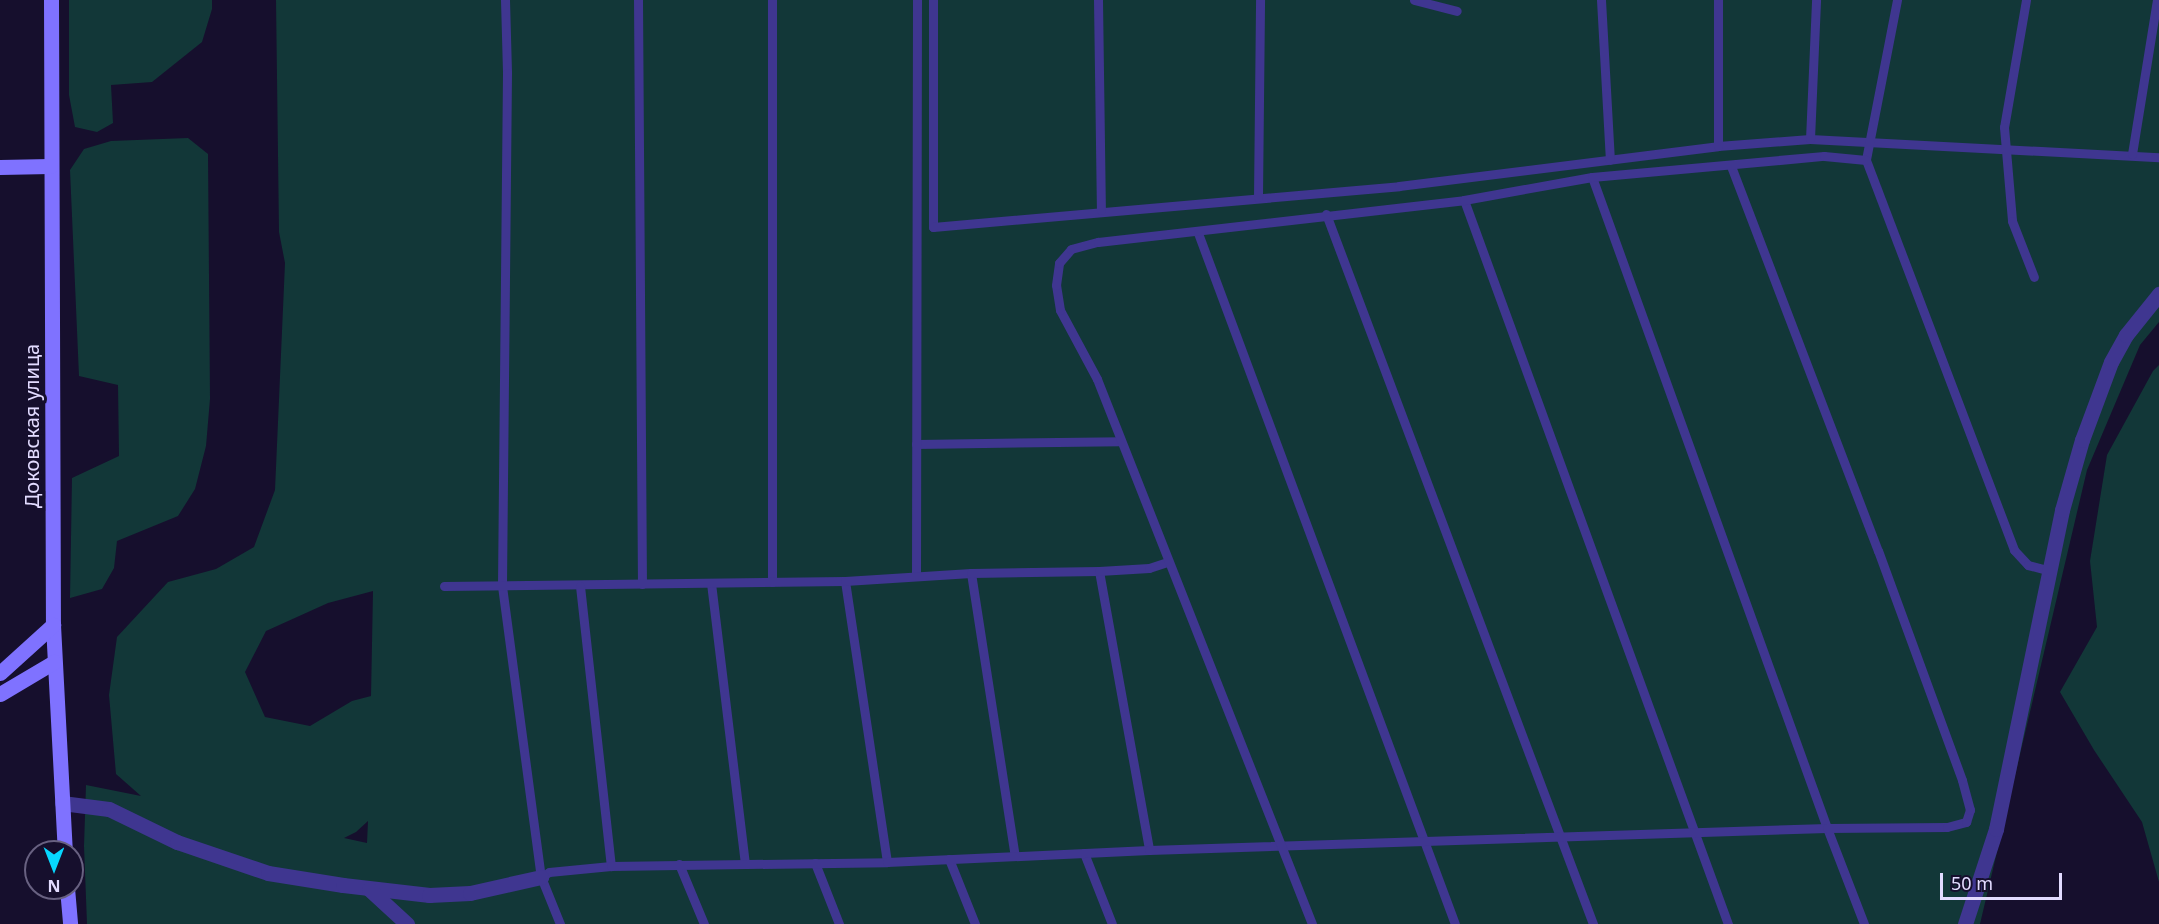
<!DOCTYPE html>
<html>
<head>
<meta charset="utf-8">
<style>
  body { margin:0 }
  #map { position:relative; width:2159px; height:924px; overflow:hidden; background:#160f2d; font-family:"Noto Sans",sans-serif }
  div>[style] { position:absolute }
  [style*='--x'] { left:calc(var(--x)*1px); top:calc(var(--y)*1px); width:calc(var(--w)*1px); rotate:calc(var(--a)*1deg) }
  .green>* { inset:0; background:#123738 }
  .lane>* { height:9px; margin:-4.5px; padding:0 4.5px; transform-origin:4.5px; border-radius:4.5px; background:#3f3690 }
  .street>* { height:15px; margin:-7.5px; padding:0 7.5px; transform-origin:7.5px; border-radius:7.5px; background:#3f3690 }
  .secondary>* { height:15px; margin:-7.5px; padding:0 7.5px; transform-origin:7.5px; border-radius:7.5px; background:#7f72ff }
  span { translate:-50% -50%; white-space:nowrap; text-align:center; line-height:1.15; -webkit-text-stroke:6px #160f2d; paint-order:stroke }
  .street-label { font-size:20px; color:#e2dbff }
  .north { position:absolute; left:24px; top:840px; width:60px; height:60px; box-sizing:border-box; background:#160f2d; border:2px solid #686181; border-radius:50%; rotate:180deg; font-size:16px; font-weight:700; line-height:24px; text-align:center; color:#e2dbff }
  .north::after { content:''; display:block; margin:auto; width:21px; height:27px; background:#07d7ff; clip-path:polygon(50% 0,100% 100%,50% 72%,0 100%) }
  .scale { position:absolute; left:1940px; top:873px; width:122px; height:27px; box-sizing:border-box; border:3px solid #e2dbff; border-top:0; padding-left:8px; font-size:18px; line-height:21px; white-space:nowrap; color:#e2dbff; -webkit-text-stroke:4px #160f2d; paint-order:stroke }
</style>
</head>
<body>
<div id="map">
  <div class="green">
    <i style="clip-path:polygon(69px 0,212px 0,212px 9px,202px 42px,152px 82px,111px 85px,113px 123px,97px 132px,75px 127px,69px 95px)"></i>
    <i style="clip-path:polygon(evenodd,276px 0,2159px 0,2159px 322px,2140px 345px,2087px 470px,1980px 924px,87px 924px,84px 846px,86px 785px,141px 796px,116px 774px,109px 695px,117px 637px,168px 582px,216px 569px,254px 547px,275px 490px,285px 263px,279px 232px,276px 0,373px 591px,371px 696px,352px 701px,310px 726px,265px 717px,245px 672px,266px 631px,328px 603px,373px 591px,276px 0,368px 821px,367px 843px,344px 838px,356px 832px,368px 821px)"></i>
    <i style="clip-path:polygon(188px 138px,208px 154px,210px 399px,206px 446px,195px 489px,178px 516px,117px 541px,114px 568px,102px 589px,70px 598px,72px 478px,119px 456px,118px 385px,79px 376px,70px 170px,84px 149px,111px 141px)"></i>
    <i style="clip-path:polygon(2159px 365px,2159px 882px,2142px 822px,2094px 750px,2060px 692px,2097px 627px,2090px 561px,2107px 455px,2153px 371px)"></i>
  </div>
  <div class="lane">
    <i style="--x:505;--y:0;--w:73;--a:88.4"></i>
    <i style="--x:507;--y:73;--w:513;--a:90.56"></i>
    <i style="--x:502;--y:586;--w:294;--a:82.4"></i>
    <i style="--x:541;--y:877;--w:51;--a:68"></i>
    <i style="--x:638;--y:0;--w:584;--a:89.61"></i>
    <i style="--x:933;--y:0;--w:227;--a:90"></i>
    <i style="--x:933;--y:227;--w:468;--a:-5"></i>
    <i style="--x:1399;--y:186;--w:321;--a:-7.1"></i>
    <i style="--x:1718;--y:146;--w:92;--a:-4.4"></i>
    <i style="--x:1810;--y:139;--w:349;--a:3"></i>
    <i style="--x:1098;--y:0;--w:210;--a:89.2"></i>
    <i style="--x:1414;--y:0;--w:44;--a:14.3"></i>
    <i style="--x:1601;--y:0;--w:160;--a:86.8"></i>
    <i style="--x:1718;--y:0;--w:146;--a:90"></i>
    <i style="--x:1897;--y:0;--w:163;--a:101"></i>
    <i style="--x:1866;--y:160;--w:417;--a:69.2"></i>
    <i style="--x:2014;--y:550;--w:21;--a:47"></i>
    <i style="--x:2028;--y:565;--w:23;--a:15"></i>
    <i style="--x:2026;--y:0;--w:129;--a:99.8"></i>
    <i style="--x:2004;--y:127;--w:94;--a:85.1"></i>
    <i style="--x:2012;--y:221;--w:60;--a:68.6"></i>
    <i style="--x:1810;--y:139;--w:139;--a:-87.5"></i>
    <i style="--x:2132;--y:154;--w:156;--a:-80.8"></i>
    <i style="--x:1592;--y:177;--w:692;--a:70.15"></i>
    <i style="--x:1827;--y:828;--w:103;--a:68.9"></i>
    <i style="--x:1258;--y:197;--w:197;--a:-89.4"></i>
    <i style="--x:1464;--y:200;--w:771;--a:69.97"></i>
    <i style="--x:1326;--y:214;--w:759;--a:69.39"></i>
    <i style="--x:1198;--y:233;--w:737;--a:69.6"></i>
    <i style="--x:916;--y:444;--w:205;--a:-0.8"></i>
    <i style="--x:1099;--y:571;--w:283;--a:79.8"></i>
    <i style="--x:971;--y:573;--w:286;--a:81.2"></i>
    <i style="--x:916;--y:576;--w:576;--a:-89.9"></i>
    <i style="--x:845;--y:581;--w:284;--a:81.5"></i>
    <i style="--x:772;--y:582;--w:582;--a:-90"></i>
    <i style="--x:711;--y:583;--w:283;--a:83.1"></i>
    <i style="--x:444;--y:586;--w:401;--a:-0.7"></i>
    <i style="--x:845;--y:581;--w:126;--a:-3.6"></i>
    <i style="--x:971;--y:573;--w:128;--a:-0.9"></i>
    <i style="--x:1099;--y:571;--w:50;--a:-3.4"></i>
    <i style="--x:1149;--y:568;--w:20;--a:-18"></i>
    <i style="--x:580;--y:586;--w:282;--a:83.7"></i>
    <i style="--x:1084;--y:853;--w:76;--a:68.5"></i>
    <i style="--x:949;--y:859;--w:70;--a:68.2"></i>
    <i style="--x:815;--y:863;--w:66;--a:68.5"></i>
    <i style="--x:679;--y:864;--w:65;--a:67.4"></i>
    <i style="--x:541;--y:877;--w:9;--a:-32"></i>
    <i style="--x:549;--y:872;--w:62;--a:-5.5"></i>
    <i style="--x:611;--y:866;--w:276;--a:-0.8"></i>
    <i style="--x:887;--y:862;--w:262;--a:-2.6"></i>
    <i style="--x:1149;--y:850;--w:678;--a:-1.86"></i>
    <i style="--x:1827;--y:828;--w:120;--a:-0.5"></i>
    <i style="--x:1947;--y:827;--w:20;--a:-15"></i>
    <i style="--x:1966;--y:822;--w:13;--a:-72"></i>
    <i style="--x:1970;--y:810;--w:31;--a:-105"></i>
    <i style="--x:1962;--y:780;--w:244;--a:-110.1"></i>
    <i style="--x:1878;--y:551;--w:412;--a:-110.9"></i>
    <i style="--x:1312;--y:924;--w:586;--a:-111.53"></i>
    <i style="--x:1097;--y:379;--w:78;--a:-118.2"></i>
    <i style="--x:1060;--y:310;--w:25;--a:-99"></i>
    <i style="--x:1056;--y:285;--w:22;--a:-82"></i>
    <i style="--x:1059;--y:263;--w:18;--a:-49"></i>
    <i style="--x:1071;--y:249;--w:28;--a:-15"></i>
    <i style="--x:1098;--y:242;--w:368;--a:-6.5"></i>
    <i style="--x:1464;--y:200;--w:130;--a:-10.2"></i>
    <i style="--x:1592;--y:177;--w:233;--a:-5.2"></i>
    <i style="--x:1824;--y:156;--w:42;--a:5.4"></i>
  </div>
  <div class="street">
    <i style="--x:62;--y:803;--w:47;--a:7.3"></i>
    <i style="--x:109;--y:809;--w:76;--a:25.9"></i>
    <i style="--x:177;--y:842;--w:96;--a:18.8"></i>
    <i style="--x:268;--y:873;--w:76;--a:9.1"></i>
    <i style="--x:343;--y:885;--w:87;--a:6.6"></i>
    <i style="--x:429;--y:895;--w:41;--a:-2.8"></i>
    <i style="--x:470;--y:893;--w:73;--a:-12.7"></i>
    <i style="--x:369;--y:889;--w:52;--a:42.6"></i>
    <i style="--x:1965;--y:924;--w:100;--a:-71.9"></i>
    <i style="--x:1996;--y:829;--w:326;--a:-78.3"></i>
    <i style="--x:2062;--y:510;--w:73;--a:-74.1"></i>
    <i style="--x:2082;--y:440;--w:83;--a:-69.6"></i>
    <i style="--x:2111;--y:362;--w:31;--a:-61"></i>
    <i style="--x:2126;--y:335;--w:53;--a:-51.2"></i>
  </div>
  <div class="secondary">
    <i style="--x:51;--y:0;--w:625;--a:89.82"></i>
    <i style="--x:53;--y:625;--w:227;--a:87"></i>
    <i style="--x:0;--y:167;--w:50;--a:-1.1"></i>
    <i style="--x:0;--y:673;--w:72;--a:-42.2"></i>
    <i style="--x:0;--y:694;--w:63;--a:-30.7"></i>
    <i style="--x:67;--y:888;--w:36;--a:85"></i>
  </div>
  <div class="street-label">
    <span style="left:31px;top:426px;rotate:-90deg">Доковская улица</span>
  </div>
  <div class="north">N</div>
  <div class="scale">50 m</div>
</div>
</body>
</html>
